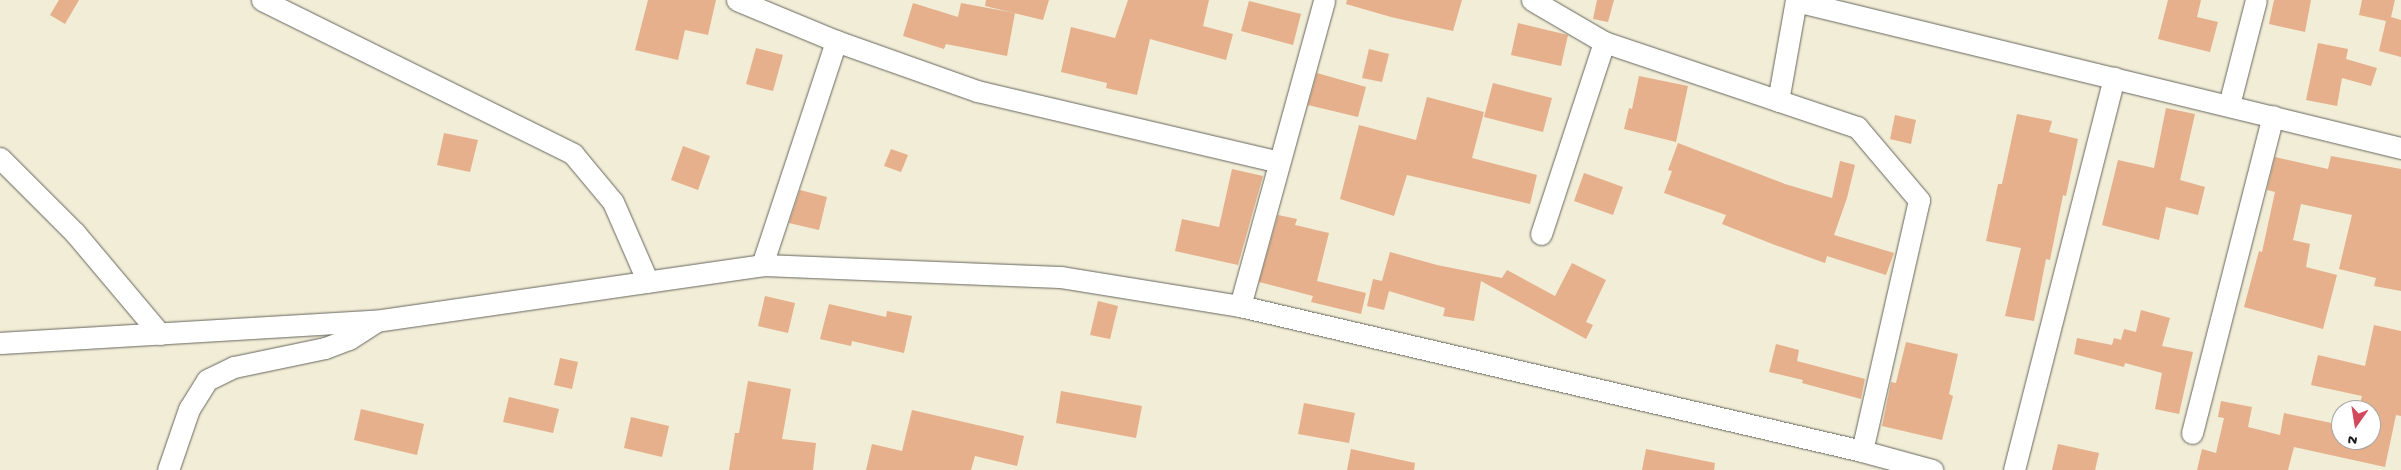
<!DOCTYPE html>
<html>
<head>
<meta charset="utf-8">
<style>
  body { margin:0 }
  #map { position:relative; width:2401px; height:470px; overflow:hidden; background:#f1edd7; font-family:"Gochi Hand",sans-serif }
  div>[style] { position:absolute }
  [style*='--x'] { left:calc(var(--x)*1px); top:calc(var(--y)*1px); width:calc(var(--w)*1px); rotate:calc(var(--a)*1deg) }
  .building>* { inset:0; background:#e5b08b }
  .roads { filter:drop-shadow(0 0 1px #67655d) drop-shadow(0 0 1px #67655d) }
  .street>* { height:21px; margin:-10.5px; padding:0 10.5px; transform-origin:10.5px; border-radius:10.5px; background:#fff }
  span { translate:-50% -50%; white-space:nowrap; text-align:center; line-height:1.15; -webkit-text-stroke:4.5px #fff; paint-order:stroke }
  .north { position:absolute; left:2331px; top:400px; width:50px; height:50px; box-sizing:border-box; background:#fff; border:1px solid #a4a4a4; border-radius:50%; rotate:193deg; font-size:14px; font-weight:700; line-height:20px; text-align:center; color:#1c1c1c }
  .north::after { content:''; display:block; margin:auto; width:18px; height:22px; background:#d1495b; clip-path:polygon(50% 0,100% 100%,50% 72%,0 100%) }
</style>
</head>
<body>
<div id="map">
  <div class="building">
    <i style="clip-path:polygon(59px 0,79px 0,65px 24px,50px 15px)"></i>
    <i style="clip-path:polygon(648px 0,716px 0,708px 35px,685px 30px,678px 60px,635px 50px)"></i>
    <i style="clip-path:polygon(986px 0,1049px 0,1043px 20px,985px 6px)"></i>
    <i style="clip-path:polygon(1128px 0,1209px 0,1203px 26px,1233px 34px,1226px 60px,1150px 39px,1137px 95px,1106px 88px,1107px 83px,1061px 72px,1071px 27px,1115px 38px)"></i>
    <i style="clip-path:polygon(1347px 0,1462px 0,1453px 31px,1391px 17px,1346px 4px)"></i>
    <i style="clip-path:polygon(1597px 0,1614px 0,1608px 22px,1593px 19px)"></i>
    <i style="clip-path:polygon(2168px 0,2201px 0,2197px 17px,2218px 22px,2210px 52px,2158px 39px)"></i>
    <i style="clip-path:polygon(2274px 0,2311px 0,2305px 32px,2269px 24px)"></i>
    <i style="clip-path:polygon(2362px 0,2395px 0,2391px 17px,2401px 20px,2401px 57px,2379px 51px,2386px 21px,2359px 15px)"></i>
    <i style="clip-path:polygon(1249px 1px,1301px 14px,1293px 45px,1241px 31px)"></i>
    <i style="clip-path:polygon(913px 3px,958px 17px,961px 3px,1015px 13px,1007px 56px,946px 44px,944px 49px,903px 36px)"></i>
    <i style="clip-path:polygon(1518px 23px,1568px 35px,1561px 66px,1511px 55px)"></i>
    <i style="clip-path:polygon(2318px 43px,2348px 49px,2346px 59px,2377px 68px,2371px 86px,2342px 78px,2337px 106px,2306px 100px)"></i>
    <i style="clip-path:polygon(756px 48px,783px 55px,773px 91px,746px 84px)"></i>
    <i style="clip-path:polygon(1369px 49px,1389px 54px,1382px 82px,1362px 78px)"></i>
    <i style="clip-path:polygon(1317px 73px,1366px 87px,1358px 117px,1308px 105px)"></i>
    <i style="clip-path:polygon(1639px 76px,1688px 86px,1676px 142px,1624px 129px,1629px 108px,1632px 109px)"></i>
    <i style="clip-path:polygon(1493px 83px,1552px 98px,1543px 132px,1484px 117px)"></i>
    <i style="clip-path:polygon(1427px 97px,1484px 112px,1472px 158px,1537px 175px,1530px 204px,1407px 175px,1394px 216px,1340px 199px,1359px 125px,1416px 140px)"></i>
    <i style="clip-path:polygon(2166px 108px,2195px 114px,2180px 180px,2205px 187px,2198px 215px,2166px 207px,2159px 240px,2102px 225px,2118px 160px,2154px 168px)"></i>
    <i style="clip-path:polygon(2017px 114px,2052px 121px,2049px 132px,2078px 139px,2066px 196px,2063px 195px,2050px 260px,2046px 259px,2034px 321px,2005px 316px,2021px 248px,1986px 241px,1998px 184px,2002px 184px)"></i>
    <i style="clip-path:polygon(1895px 115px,1916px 120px,1911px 144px,1890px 139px)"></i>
    <i style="clip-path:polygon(444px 133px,478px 140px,470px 172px,437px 165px)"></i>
    <i style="clip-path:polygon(1678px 143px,1785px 184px,1832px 198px,1840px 161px,1855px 165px,1847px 198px,1834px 235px,1894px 253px,1886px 275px,1827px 256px,1825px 263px,1775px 245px,1722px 224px,1726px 215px,1664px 193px,1672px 171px,1668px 170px)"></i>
    <i style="clip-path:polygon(683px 146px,710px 156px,698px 190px,671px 180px)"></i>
    <i style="clip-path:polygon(891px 149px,908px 155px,901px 172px,884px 166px)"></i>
    <i style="clip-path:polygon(2331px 156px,2401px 169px,2401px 291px,2374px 286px,2376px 278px,2339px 269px,2352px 215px,2301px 204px,2293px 240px,2310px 244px,2306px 267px,2337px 275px,2323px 329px,2244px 307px,2259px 251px,2262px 252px,2275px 192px,2267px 190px,2275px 157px,2328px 169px)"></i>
    <i style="clip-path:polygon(1232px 169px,1263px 176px,1238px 265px,1175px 251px,1182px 219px,1219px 227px)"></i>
    <i style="clip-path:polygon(1584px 173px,1623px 187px,1613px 215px,1574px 201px)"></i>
    <i style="clip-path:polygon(800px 190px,827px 197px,819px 230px,789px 223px)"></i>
    <i style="clip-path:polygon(1278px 215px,1297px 219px,1295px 225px,1329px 233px,1317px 281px,1366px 293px,1361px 314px,1311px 302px,1313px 296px,1259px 282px)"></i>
    <i style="clip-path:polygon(1390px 252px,1437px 265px,1502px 278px,1507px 270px,1555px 296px,1572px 263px,1606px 280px,1586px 322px,1593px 325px,1586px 339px,1481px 281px,1474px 321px,1443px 316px,1445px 308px,1389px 291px,1384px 310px,1367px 306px,1373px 279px,1382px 281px)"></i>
    <i style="clip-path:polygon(765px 296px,795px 303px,788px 333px,758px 326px)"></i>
    <i style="clip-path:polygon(1098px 301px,1118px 306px,1110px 339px,1090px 335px)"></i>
    <i style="clip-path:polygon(829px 304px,886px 317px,887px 311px,912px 316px,904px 353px,852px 341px,851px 346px,820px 339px)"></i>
    <i style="clip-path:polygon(2141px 310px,2170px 318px,2162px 346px,2193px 352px,2179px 414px,2155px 409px,2162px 373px,2125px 363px,2124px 367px,2074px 354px,2077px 338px,2112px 345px,2114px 338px,2121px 340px,2124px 329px,2136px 332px)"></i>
    <i style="clip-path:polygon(2374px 325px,2401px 331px,2401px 416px,2396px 415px,2385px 467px,2294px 447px,2288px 470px,2197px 470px,2202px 449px,2216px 453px,2224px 418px,2218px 417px,2221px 401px,2252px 407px,2248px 427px,2280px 435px,2284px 413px,2341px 425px,2341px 440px,2371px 440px,2371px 409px,2359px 407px,2362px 396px,2311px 385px,2318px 355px,2365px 366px)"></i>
    <i style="clip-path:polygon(1906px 342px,1958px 354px,1949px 394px,1953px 396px,1942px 440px,1882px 426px,1891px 382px,1896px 383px)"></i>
    <i style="clip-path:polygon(1776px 344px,1799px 350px,1797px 361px,1865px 379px,1861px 399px,1802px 383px,1803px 380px,1769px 372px)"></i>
    <i style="clip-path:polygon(560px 358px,578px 362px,572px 389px,554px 385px)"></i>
    <i style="clip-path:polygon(748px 381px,791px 389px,782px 439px,816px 443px,813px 470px,729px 470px,735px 433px,739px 433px)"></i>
    <i style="clip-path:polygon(1061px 391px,1142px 406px,1136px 438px,1056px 423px)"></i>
    <i style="clip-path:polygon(509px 397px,559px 409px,553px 433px,503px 422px)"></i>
    <i style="clip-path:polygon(1304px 403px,1355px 413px,1349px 443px,1298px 434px)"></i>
    <i style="clip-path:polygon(361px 409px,424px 424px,417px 455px,354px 440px)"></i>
    <i style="clip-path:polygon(912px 410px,1024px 436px,1017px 466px,975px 456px,971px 470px,866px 470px,872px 444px,902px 451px)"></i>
    <i style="clip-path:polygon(631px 417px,669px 426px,662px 457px,624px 448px)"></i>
    <i style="clip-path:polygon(2058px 444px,2099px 453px,2095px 470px,2052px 470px)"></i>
    <i style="clip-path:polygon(1351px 449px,1415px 463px,1414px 470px,1347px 470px)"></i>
    <i style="clip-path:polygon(1646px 449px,1715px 463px,1714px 470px,1642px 470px)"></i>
  </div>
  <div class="roads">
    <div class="street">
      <i style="--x:262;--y:0;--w:347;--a:26.3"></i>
      <i style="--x:573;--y:154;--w:62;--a:50.2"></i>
      <i style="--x:613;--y:202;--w:87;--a:66.4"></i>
      <i style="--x:737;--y:0;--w:107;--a:22.5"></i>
      <i style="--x:836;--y:41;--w:150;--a:19.5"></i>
      <i style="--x:977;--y:91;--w:310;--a:13.2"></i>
      <i style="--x:1532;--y:0;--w:83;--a:30.3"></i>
      <i style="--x:1604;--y:42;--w:267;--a:18.6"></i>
      <i style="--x:1857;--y:127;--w:96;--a:49.7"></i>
      <i style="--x:1919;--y:200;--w:257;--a:102.8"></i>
      <i style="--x:1796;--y:1;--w:623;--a:13.66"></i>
      <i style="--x:1778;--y:101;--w:103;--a:-79.9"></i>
      <i style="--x:2229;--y:105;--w:108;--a:-75.6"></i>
      <i style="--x:0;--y:158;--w:106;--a:45"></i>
      <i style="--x:75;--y:233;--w:132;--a:49.9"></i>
      <i style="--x:1541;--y:234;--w:202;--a:-71.8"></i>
      <i style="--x:762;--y:265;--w:236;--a:-71.7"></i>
      <i style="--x:1240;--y:306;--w:317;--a:-74.6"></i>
      <i style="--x:0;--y:343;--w:376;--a:-3.4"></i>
      <i style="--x:375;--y:321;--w:391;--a:-8.2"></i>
      <i style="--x:762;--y:265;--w:299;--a:2.3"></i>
      <i style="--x:1061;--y:277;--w:181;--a:9.2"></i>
      <i style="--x:1240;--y:306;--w:639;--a:13.12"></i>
      <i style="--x:1862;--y:451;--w:73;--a:15.2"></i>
      <i style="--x:2192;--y:433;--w:327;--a:-75.7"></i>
      <i style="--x:168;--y:470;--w:65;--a:-71"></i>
      <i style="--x:189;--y:409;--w:34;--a:-58"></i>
      <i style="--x:207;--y:380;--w:30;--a:-26"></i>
      <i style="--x:234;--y:367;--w:93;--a:-11.8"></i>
      <i style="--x:325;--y:348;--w:26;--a:-21"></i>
      <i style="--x:349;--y:339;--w:31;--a:-33"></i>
      <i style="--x:2014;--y:470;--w:405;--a:-75.7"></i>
    </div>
  </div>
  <div class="north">N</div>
</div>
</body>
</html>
